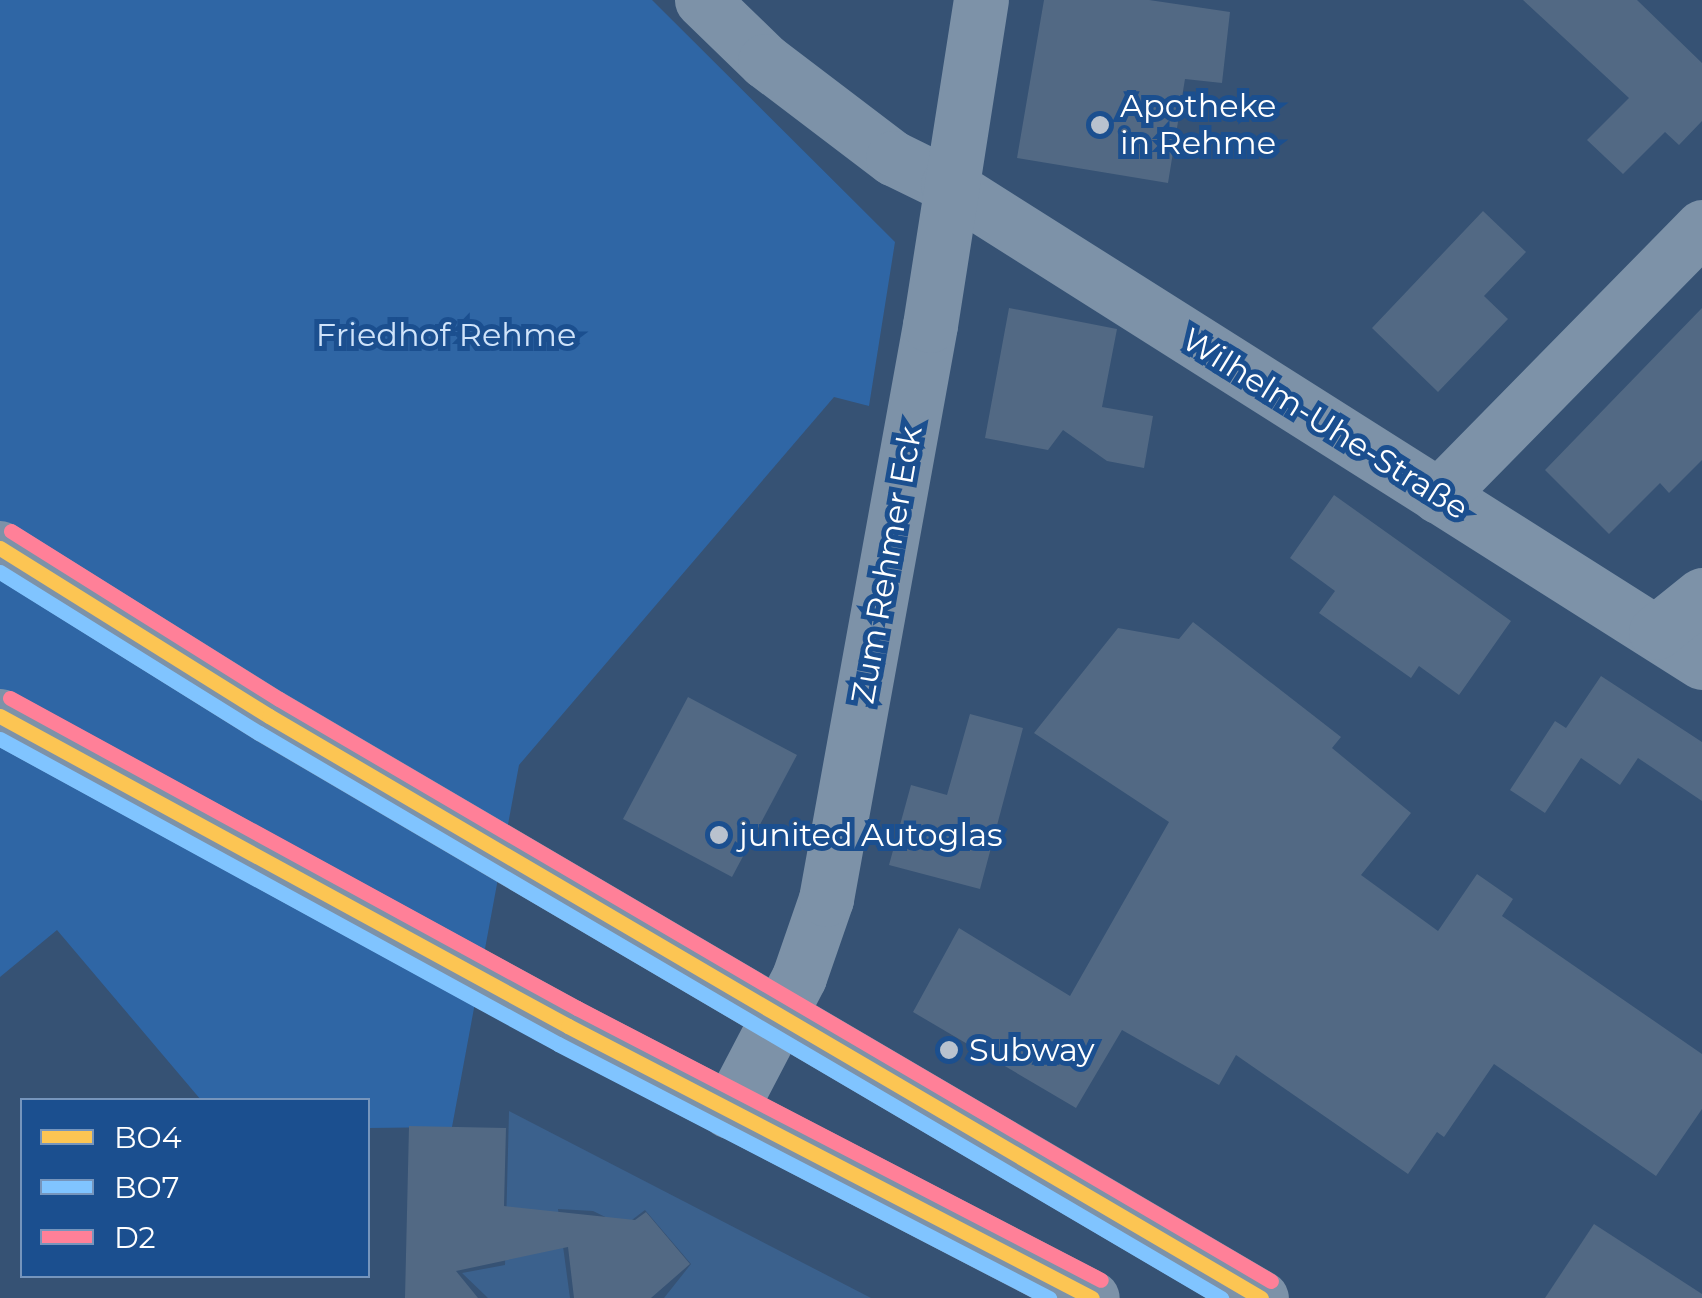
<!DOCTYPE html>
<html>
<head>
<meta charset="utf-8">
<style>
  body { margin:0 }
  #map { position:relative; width:1702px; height:1298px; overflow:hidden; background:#365274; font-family:Montserrat,sans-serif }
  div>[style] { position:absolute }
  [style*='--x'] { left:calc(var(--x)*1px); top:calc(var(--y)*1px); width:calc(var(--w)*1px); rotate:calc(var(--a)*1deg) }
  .green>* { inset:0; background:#2f66a5 }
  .water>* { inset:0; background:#3b618d }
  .building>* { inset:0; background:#526984 }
  .street>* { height:55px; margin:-27.5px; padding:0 27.5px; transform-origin:27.5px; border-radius:27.5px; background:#7d92a8 }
  .bus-1>* { height:15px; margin:-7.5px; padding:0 7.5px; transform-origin:7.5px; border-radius:7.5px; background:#fcc553 }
  .bus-2>* { height:15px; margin:-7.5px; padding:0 7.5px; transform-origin:7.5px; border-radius:7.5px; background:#80c4ff }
  .bus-3>* { height:15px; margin:-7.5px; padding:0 7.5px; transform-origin:7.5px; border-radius:7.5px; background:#ff8098 }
  .dots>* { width:28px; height:28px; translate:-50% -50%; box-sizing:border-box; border:5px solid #1b4f8f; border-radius:50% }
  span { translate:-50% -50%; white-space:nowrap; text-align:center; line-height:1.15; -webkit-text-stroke:10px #1b4f8f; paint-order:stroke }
  .poi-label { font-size:32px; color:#fff }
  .left { translate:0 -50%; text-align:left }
  .park-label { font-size:32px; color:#cfe3fa }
  .street-label { font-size:32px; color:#fff }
  .legend { position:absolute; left:20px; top:1098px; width:350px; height:180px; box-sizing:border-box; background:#1b4f8f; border:2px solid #7695bc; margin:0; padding:12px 18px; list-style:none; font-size:30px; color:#fff }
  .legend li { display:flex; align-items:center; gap:20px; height:50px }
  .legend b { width:50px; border:2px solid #7695bc }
</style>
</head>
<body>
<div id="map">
  <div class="green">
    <i style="clip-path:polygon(0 0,652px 0,895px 242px,869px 406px,834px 397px,519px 765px,452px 1127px,368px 1128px,368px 1100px,201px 1100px,57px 930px,0 977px)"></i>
  </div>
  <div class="water">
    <i style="clip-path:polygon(509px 1111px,871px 1298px,664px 1298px,691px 1264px,645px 1210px,624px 1226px,593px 1211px,558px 1209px,570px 1298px,488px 1298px,462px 1273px,505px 1265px)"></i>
  </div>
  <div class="building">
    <i style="clip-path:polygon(1044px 0,1149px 0,1230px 12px,1222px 83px,1185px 79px,1168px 183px,1017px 158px)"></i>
    <i style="clip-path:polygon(1523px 0,1637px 0,1702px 63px,1702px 121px,1679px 145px,1665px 132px,1623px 174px,1587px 140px,1629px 98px)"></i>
    <i style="clip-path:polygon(1483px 211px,1526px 252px,1484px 296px,1508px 319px,1438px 392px,1372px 328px)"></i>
    <i style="clip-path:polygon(1009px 308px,1117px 329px,1102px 407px,1153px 416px,1144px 468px,1107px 461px,1063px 430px,1048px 450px,985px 438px)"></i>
    <i style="clip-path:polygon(1702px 308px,1702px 460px,1669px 493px,1660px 483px,1609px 534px,1545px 470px)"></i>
    <i style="clip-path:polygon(1334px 495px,1511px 621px,1459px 695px,1419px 666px,1411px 678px,1319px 613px,1335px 591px,1290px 558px)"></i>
    <i style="clip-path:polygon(1193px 622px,1341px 737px,1332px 748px,1411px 813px,1361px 875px,1438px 931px,1477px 874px,1513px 899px,1502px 916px,1702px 1054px,1702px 1109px,1656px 1176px,1494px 1064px,1444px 1137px,1437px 1132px,1408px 1174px,1236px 1055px,1219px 1085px,1122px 1030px,1076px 1108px,913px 1012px,959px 928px,1070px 996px,1169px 822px,1034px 733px,1118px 628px,1179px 639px)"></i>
    <i style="clip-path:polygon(1601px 676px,1702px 742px,1702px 801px,1638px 758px,1620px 785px,1581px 758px,1545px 813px,1510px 790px,1555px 721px,1566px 728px)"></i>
    <i style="clip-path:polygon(688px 697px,797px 755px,732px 877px,623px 819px)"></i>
    <i style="clip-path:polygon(970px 714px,1023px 728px,980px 889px,889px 865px,911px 785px,947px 795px)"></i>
    <i style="clip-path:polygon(409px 1126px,506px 1128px,504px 1206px,635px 1220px,646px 1212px,690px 1264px,651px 1298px,574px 1298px,568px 1247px,456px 1271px,478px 1298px,405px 1298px)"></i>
    <i style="clip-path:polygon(1594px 1224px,1702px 1294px,1702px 1298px,1545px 1298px)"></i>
  </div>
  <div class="street">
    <i style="--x:702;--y:0;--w:88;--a:44.1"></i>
    <i style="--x:765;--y:61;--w:161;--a:37.2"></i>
    <i style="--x:893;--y:158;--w:61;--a:26.1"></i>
    <i style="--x:948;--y:185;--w:892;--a:32.32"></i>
    <i style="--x:1438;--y:496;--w:377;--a:-45.5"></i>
    <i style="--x:0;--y:548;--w:317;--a:32"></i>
    <i style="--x:269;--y:716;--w:1150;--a:30.4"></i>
    <i style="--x:1656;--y:632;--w:59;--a:-38.8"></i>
    <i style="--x:0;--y:716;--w:647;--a:28.62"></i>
    <i style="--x:568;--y:1026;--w:590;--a:27.43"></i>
    <i style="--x:729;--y:1111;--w:151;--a:-62.4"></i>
    <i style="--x:799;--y:977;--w:83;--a:-70.9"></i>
    <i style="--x:826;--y:899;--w:583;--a:-79.73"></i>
    <i style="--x:930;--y:325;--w:329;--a:-81.1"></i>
  </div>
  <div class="bus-1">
    <i style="--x:0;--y:548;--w:317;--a:32"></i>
    <i style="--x:269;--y:716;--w:1150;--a:30.4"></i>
    <i style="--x:0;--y:716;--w:647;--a:28.62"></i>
    <i style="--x:568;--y:1026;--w:590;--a:27.43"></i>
  </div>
  <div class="bus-2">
    <i style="--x:0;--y:572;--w:305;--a:31.9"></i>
    <i style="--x:259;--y:733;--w:1116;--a:30.43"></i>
    <i style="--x:0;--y:739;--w:636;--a:28.66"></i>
    <i style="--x:558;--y:1044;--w:553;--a:27.35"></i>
  </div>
  <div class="bus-3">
    <i style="--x:11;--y:531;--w:316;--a:32.1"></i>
    <i style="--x:279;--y:699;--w:1150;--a:30.4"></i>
    <i style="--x:10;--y:698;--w:646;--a:28.67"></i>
    <i style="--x:577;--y:1008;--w:590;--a:27.43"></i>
  </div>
  <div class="dots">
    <i style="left:1100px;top:125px;background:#b9c2ce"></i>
    <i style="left:719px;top:835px;background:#b9c2ce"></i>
    <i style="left:949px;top:1050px;background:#b9c2ce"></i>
  </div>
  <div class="poi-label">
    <span class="left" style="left:1120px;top:125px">Apotheke<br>in Rehme</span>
    <span class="left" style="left:739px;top:835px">junited Autoglas</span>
    <span class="left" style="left:969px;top:1050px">Subway</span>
  </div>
  <div class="park-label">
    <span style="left:446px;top:335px">Friedhof Rehme</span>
  </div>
  <div class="street-label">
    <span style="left:1325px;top:424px;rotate:32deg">Wilhelm-Uhe-Straße</span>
    <span style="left:887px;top:565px;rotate:-80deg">Zum Rehmer Eck</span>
  </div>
  <ul class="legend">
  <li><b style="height:12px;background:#fcc553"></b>BO4</li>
  <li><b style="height:12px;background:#80c4ff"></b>BO7</li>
  <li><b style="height:12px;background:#ff8098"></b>D2</li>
  </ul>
</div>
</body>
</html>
